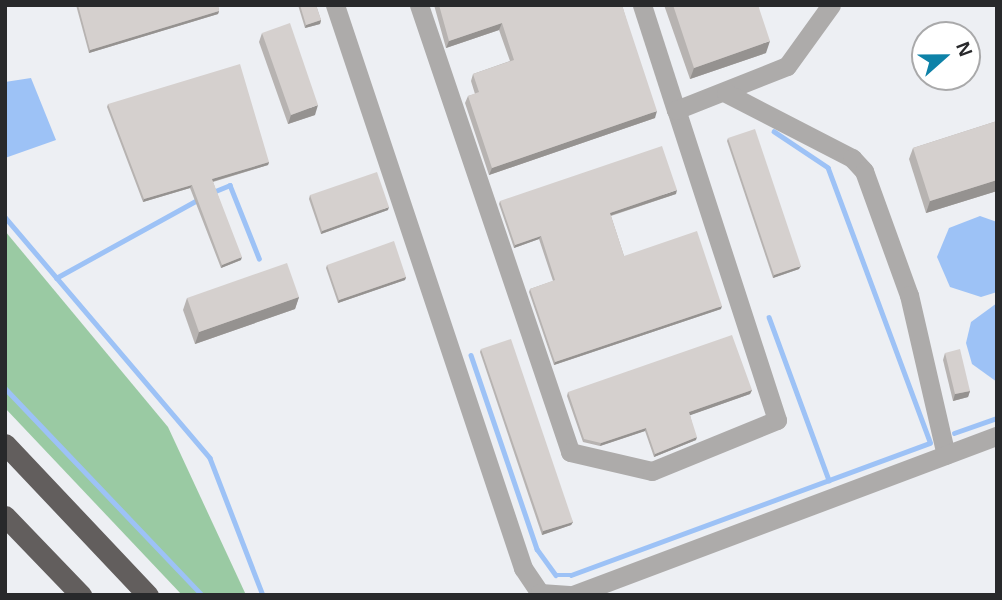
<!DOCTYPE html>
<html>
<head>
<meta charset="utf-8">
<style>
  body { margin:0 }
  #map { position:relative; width:1002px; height:600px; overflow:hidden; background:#edeff3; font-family:Arial,sans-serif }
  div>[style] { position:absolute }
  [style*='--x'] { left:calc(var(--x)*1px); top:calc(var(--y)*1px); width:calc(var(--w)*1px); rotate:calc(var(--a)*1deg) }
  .green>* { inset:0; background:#9acaa3 }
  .water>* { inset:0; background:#9dc2f6 }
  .stream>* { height:4.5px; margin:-2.25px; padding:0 2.25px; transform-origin:2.25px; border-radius:2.25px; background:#9dc2f6 }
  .minor>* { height:19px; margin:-9.5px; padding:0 9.5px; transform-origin:9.5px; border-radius:9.5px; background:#adabaa }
  .highway>* { height:21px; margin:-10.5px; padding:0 10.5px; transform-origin:10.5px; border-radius:10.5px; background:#625e5d }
  .wall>* { inset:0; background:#b7b3b1 }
  .shaded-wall>* { inset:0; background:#959290 }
  .building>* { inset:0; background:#d5d0ce }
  span { translate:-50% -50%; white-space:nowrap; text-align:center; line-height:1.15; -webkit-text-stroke:7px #fff; paint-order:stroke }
  .frame { position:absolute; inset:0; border:7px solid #28292b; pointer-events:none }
  .north { position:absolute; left:911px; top:21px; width:70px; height:70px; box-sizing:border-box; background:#fff; border:2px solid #a9a9aa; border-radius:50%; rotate:69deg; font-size:19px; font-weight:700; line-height:28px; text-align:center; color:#28292b }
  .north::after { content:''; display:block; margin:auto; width:24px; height:32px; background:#0e82a8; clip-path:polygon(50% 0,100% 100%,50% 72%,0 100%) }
</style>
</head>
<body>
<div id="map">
  <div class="green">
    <i style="clip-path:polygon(5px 231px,168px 427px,246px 595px,182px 595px,5px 408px)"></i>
  </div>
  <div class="water">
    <i style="clip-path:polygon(31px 78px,56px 140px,5px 158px,5px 82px)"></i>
    <i style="clip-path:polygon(980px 216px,997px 222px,997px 292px,981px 297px,950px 287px,937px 257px,949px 228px)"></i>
    <i style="clip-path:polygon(997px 303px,997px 382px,972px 364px,966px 343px,971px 322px)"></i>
  </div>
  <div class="stream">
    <i style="--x:213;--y:192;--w:18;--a:-22"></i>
    <i style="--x:230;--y:185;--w:79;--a:68.3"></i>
    <i style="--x:5;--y:217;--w:316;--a:49.6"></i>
    <i style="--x:210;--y:458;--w:147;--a:68.9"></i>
    <i style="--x:56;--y:278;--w:163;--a:-28.9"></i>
    <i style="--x:769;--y:317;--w:174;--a:69.8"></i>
    <i style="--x:471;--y:355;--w:205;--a:71.2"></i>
    <i style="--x:537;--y:549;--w:32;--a:54"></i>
    <i style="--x:556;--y:575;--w:15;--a:0"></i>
    <i style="--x:571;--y:575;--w:382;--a:-20.2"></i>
    <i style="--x:930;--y:443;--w:293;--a:-110.4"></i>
    <i style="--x:828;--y:168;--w:65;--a:-146.3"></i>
    <i style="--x:5;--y:388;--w:286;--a:46.4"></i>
    <i style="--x:954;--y:433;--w:46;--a:-19.2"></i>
  </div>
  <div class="minor">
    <i style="--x:335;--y:5;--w:594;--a:71.53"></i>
    <i style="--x:523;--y:568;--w:30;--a:56"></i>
    <i style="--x:540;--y:593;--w:29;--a:4"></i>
    <i style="--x:419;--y:5;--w:472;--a:71.3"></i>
    <i style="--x:570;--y:452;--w:84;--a:13"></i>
    <i style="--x:652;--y:471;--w:135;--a:-22.2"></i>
    <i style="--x:777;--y:420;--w:326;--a:-108"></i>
    <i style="--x:642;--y:5;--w:110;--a:72.1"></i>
    <i style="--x:676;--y:110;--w:119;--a:-21.6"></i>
    <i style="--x:787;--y:66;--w:75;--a:-54.2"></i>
    <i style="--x:726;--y:93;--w:142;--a:27.3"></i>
    <i style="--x:852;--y:158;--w:18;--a:47"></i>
    <i style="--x:864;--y:171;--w:132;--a:70.1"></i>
    <i style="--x:909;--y:295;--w:164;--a:77"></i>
    <i style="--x:573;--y:595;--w:453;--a:-20.6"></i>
  </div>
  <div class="highway">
    <i style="--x:5;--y:444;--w:208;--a:46.6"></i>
    <i style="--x:5;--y:516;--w:110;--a:46.1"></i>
  </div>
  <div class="wall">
    <i style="clip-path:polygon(76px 5px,218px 5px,219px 11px,218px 14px,89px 53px)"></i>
    <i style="clip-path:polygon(298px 5px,316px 5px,321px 20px,320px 24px,305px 28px)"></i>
    <i style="clip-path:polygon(434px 5px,622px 5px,655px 118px,489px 175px,465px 103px,468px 96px,475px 94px,471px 81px,473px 74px,510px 61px,499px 30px,446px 48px)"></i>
    <i style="clip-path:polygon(664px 5px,758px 5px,766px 53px,690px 79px)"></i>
    <i style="clip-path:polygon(262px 33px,315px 115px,288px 124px,259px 42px)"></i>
    <i style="clip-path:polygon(108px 104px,269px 162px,268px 165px,213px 182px,241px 260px,221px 268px,190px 188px,143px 202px,107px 107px)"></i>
    <i style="clip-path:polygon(997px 121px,997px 191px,926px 213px,909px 159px,913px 148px)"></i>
    <i style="clip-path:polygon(728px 138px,799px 269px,773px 278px,727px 141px)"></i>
    <i style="clip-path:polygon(676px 194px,611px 216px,624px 256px,721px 309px,554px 365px,529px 292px,530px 289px,553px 281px,539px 239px,514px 248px,499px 204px,500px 201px)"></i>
    <i style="clip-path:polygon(310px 195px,388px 210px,321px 234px,309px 199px)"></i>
    <i style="clip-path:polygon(327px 265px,406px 277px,405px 280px,338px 303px,326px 268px)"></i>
    <i style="clip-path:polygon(299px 297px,295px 309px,195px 344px,183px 310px,187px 298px)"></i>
    <i style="clip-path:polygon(481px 349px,573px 522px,571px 525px,542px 535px,480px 352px)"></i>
    <i style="clip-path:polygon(945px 353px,970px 391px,968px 397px,953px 401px,943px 360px)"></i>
    <i style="clip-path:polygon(752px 390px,750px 394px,690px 415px,696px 440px,654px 457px,645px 431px,600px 446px,583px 442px,567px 396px,568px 392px)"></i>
  </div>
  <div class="shaded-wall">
    <i style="clip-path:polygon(219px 11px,218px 14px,89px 53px,90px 50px)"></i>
    <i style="clip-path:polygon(321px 20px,320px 24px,305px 28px,306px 25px)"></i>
    <i style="clip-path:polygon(502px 23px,499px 30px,446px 48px,449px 41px)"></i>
    <i style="clip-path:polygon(770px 41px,766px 53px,690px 79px,694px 68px)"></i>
    <i style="clip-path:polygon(318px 105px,315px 115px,288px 124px,291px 115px)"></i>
    <i style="clip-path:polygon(657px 111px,655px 118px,489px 175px,492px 168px)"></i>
    <i style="clip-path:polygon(269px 162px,268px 165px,211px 182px,212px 179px)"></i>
    <i style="clip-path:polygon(997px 180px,997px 191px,926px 213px,930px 201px)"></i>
    <i style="clip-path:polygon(192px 185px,190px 188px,143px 202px,144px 199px)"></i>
    <i style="clip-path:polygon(677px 190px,676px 194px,609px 216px,610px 213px)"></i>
    <i style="clip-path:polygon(389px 207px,388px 210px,321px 234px,322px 231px)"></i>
    <i style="clip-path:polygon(541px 236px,539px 239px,514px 248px,515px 245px)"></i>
    <i style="clip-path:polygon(242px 257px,241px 260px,221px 268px,222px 265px)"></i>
    <i style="clip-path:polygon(801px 266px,799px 269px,773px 278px,774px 275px)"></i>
    <i style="clip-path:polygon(406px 277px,405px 280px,338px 303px,339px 300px)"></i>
    <i style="clip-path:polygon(299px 297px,295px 309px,195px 344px,199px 332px)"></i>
    <i style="clip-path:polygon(722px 306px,721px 309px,554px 365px,555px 362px)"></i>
    <i style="clip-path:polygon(752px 390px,750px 394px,688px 416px,689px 412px)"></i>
    <i style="clip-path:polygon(970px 391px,968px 397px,953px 401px,955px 394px)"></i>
    <i style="clip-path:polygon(646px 428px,645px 431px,600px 446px,601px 443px)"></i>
    <i style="clip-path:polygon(697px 437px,696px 440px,654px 457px,655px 454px)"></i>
    <i style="clip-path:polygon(573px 522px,571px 525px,542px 535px,543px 531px)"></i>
  </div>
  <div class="building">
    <i style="clip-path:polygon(78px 5px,218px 5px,219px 11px,90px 50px)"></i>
    <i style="clip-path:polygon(300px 5px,316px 5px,321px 20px,306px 25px)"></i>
    <i style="clip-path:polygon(439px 5px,622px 5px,657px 111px,492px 168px,468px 96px,479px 92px,473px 74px,514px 60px,502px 23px,449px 41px)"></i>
    <i style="clip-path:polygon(673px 5px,758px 5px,770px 41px,694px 68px)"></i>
    <i style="clip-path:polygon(290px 23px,318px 105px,291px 115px,262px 33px)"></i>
    <i style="clip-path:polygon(240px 64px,269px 162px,212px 179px,242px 257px,222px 265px,192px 185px,144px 199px,108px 104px)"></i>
    <i style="clip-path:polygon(997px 121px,997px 180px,930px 201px,913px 148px)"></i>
    <i style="clip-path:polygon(755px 129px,801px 266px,774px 275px,728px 138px)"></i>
    <i style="clip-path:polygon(662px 146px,677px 190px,610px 213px,624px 256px,697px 231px,722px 306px,555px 362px,530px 289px,555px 280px,541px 236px,515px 245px,500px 201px)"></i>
    <i style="clip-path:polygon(377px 172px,389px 207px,322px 231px,310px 195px)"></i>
    <i style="clip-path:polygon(394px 241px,406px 277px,339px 300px,327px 265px)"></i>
    <i style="clip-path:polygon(287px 263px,299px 297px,199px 332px,187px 298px)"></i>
    <i style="clip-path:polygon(732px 335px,752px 390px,689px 412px,697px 437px,655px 454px,646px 428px,601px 443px,584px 439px,568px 392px)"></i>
    <i style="clip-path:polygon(511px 339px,573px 522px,543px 531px,481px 349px)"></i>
    <i style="clip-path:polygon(960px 349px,970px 391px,955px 394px,945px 353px)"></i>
  </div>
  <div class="frame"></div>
  <div class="north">N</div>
</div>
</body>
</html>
